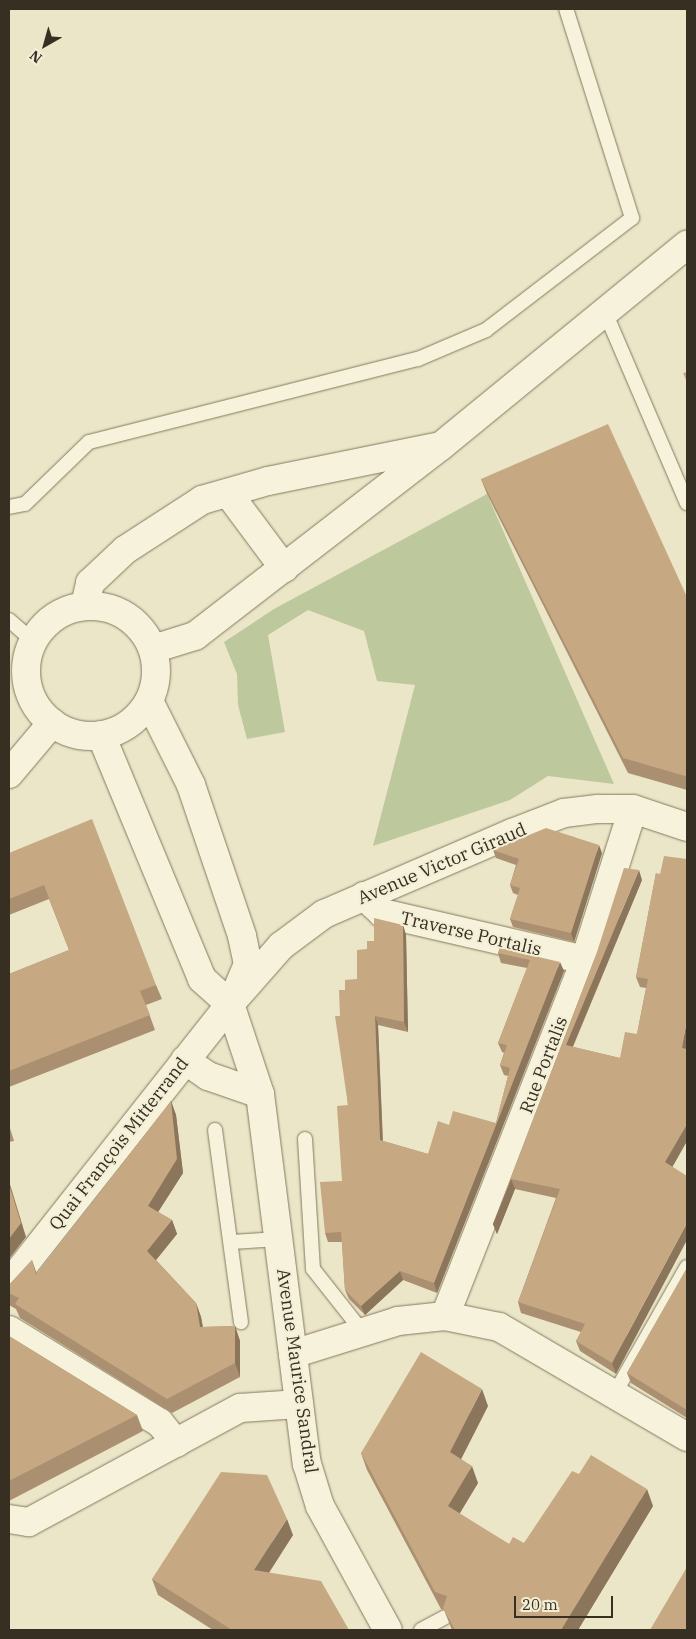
<!DOCTYPE html>
<html>
<head>
<meta charset="utf-8">
<style>
  body { margin:0 }
  #map { position:relative; width:696px; height:1639px; overflow:hidden; background:#ebe6c8; font-family:"IBM Plex Serif",serif }
  div>[style] { position:absolute }
  [style*='--x'] { left:calc(var(--x)*1px); top:calc(var(--y)*1px); width:calc(var(--w)*1px); rotate:calc(var(--a)*1deg) }
  .green>* { inset:0; background:#bdc89d }
  .roads { filter:drop-shadow(0 0 1px #85795f) drop-shadow(0 0 1px #85795f) }
  .service>* { height:14px; margin:-7px; padding:0 7px; transform-origin:7px; border-radius:7px; background:#f6f2db }
  .minor>* { height:28px; margin:-14px; padding:0 14px; transform-origin:14px; border-radius:14px; background:#f6f2db }
  .minor>.ring { margin:-14px; padding:0; box-sizing:content-box; background:none; border:28px solid #f6f2db; border-radius:50% }
  .tertiary>* { height:28px; margin:-14px; padding:0 14px; transform-origin:14px; border-radius:14px; background:#f6f2db }
  .wall>* { inset:0; background:#aa9070 }
  .shaded-wall>* { inset:0; background:#8b765b }
  .building>* { inset:0; background:#c6a882 }
  span { translate:-50% -50%; white-space:nowrap; text-align:center; line-height:1.15; -webkit-text-stroke:4px #f3efd7; paint-order:stroke }
  .street-label { font-size:18px; color:#372f21 }
  .frame { position:absolute; inset:0; border:10px solid #372f21; pointer-events:none }
  .north { position:absolute; left:20px; top:20px; width:50px; height:50px; -webkit-text-stroke:4px #f3efd7; paint-order:stroke; rotate:218deg; font-size:14px; font-weight:700; line-height:20px; text-align:center; color:#372f21 }
  .north::after { content:''; display:block; margin:auto; width:18px; height:22px; background:#372f21; clip-path:polygon(50% 0,100% 100%,50% 72%,0 100%) }
  .scale { position:absolute; left:514px; top:1596px; width:99px; height:22px; box-sizing:border-box; border:2px solid #372f21; border-top:0; padding-left:6px; font-size:15px; line-height:18px; white-space:nowrap; color:#372f21; -webkit-text-stroke:4px #f3efd7; paint-order:stroke }
</style>
</head>
<body>
<div id="map">
  <div class="green">
    <i style="clip-path:polygon(487px 494px,614px 784px,548px 776px,510px 800px,373px 846px,415px 685px,377px 681px,364px 631px,308px 610px,268px 635px,285px 732px,247px 739px,238px 705px,237px 674px,224px 642px,274px 609px)"></i>
  </div>
  <div class="roads">
    <div class="service">
      <i style="--x:605;--y:312;--w:208;--a:66.8"></i>
      <i style="--x:9;--y:507;--w:16;--a:-11"></i>
      <i style="--x:25;--y:504;--w:89;--a:-44.1"></i>
      <i style="--x:89;--y:442;--w:339;--a:-14.2"></i>
      <i style="--x:418;--y:359;--w:74;--a:-23.1"></i>
      <i style="--x:486;--y:330;--w:184;--a:-37.5"></i>
      <i style="--x:632;--y:218;--w:219;--a:-107.5"></i>
      <i style="--x:9;--y:620;--w:32;--a:41"></i>
      <i style="--x:215;--y:1130;--w:194;--a:82.3"></i>
      <i style="--x:305;--y:1139;--w:130;--a:86.5"></i>
      <i style="--x:313;--y:1269;--w:79;--a:51.7"></i>
      <i style="--x:232;--y:1242;--w:47;--a:-3.7"></i>
      <i style="--x:615;--y:1393;--w:145;--a:-60.3"></i>
      <i style="--x:421;--y:1630;--w:27;--a:-28"></i>
    </div>
    <div class="minor">
      <i style="--x:228;--y:493;--w:94;--a:53.3"></i>
      <i style="--x:85;--y:605;--w:23;--a:-77"></i>
      <i style="--x:90;--y:583;--w:48;--a:-43.3"></i>
      <i style="--x:125;--y:550;--w:92;--a:-33"></i>
      <i style="--x:202;--y:500;--w:69;--a:-16.1"></i>
      <i style="--x:268;--y:481;--w:170;--a:-11.5"></i>
      <i class="ring" style="left:26px;top:606px;width:102px;height:102px"></i>
      <i style="--x:153;--y:649;--w:44;--a:-17.2"></i>
      <i style="--x:195;--y:636;--w:311;--a:-37.7"></i>
      <i style="--x:441;--y:446;--w:318;--a:-39.3"></i>
      <i style="--x:149;--y:701;--w:94;--a:63.4"></i>
      <i style="--x:191;--y:785;--w:159;--a:71.3"></i>
      <i style="--x:242;--y:936;--w:29;--a:78"></i>
      <i style="--x:248;--y:964;--w:30;--a:113"></i>
      <i style="--x:101;--y:735;--w:264;--a:67.5"></i>
      <i style="--x:202;--y:979;--w:38;--a:42"></i>
      <i style="--x:9;--y:774;--w:67;--a:-49.9"></i>
      <i style="--x:364;--y:896;--w:25;--a:43"></i>
      <i style="--x:382;--y:913;--w:208;--a:13"></i>
      <i style="--x:230;--y:1004;--w:77;--a:-48.7"></i>
      <i style="--x:281;--y:946;--w:54;--a:-36.7"></i>
      <i style="--x:324;--y:914;--w:205;--a:-23.3"></i>
      <i style="--x:512;--y:833;--w:56;--a:-21"></i>
      <i style="--x:564;--y:813;--w:34;--a:-7"></i>
      <i style="--x:598;--y:809;--w:35;--a:0"></i>
      <i style="--x:633;--y:809;--w:57;--a:18.4"></i>
      <i style="--x:445;--y:1316;--w:383;--a:-68.5"></i>
      <i style="--x:585;--y:960;--w:158;--a:-72.4"></i>
      <i style="--x:9;--y:1330;--w:177;--a:31.6"></i>
      <i style="--x:160;--y:1423;--w:26;--a:51"></i>
      <i style="--x:293;--y:1354;--w:110;--a:-17.4"></i>
      <i style="--x:398;--y:1321;--w:47;--a:-6.1"></i>
      <i style="--x:445;--y:1316;--w:55;--a:11.5"></i>
      <i style="--x:499;--y:1327;--w:218;--a:30.3"></i>
      <i style="--x:9;--y:1519;--w:20;--a:9"></i>
      <i style="--x:29;--y:1522;--w:240;--a:-28.4"></i>
      <i style="--x:240;--y:1408;--w:59;--a:-3.9"></i>
    </div>
    <div class="tertiary">
      <i style="--x:230;--y:1004;--w:95;--a:71.6"></i>
      <i style="--x:260;--y:1094;--w:373;--a:82.8"></i>
      <i style="--x:307;--y:1464;--w:44;--a:72.8"></i>
      <i style="--x:320;--y:1506;--w:141;--a:61.3"></i>
      <i style="--x:185;--y:1060;--w:28;--a:35"></i>
      <i style="--x:208;--y:1076;--w:55;--a:19.1"></i>
      <i style="--x:9;--y:1284;--w:357;--a:-51.7"></i>
    </div>
  </div>
  <div class="wall">
    <i style="clip-path:polygon(481px 479px,687px 597px,687px 790px,628px 773px,487px 494px)"></i>
    <i style="clip-path:polygon(493px 850px,602px 853px,574px 942px,513px 927px,510px 919px,518px 895px,513px 893px,510px 885px,516px 865px,496px 858px)"></i>
    <i style="clip-path:polygon(9px 853px,156px 985px,162px 999px,146px 1005px,155px 1030px,9px 1087px,9px 974px,69px 950px,49px 899px,9px 915px)"></i>
    <i style="clip-path:polygon(656px 873px,687px 1049px,687px 1141px,672px 1167px,616px 1374px,580px 1351px,576px 1341px,581px 1332px,521px 1313px,518px 1302px,556px 1198px,515px 1189px,497px 1234px,493px 1224px,596px 955px,642px 880px,573px 1047px,620px 1058px,637px 1034px,646px 988px,640px 987px,636px 977px)"></i>
    <i style="clip-path:polygon(403px 925px,406px 935px,408px 1032px,378px 1025px,383px 1141px,428px 1154px,449px 1125px,496px 1123px,508px 1076px,504px 1075px,500px 1065px,504px 1053px,502px 1052px,498px 1043px,527px 968px,501px 963px,498px 953px,500px 948px,564px 971px,437px 1293px,403px 1280px,365px 1315px,349px 1299px,345px 1290px,342px 1242px,328px 1242px,325px 1233px,342px 1181px,348px 1105px,340px 1016px,345px 990px,357px 979px,367px 949px)"></i>
    <i style="clip-path:polygon(171px 1101px,176px 1115px,183px 1173px,158px 1212px,172px 1220px,177px 1234px,156px 1260px,196px 1303px,201px 1317px,203px 1327px,235px 1326px,240px 1341px,240px 1377px,172px 1413px,20px 1318px,16px 1309px,9px 1305px,9px 1285px,32px 1260px,37px 1274px)"></i>
    <i style="clip-path:polygon(9px 1125px,14px 1141px,9px 1142px)"></i>
    <i style="clip-path:polygon(687px 1268px,687px 1418px,631px 1383px,627px 1373px)"></i>
    <i style="clip-path:polygon(9px 1336px,137px 1415px,143px 1431px,9px 1501px)"></i>
    <i style="clip-path:polygon(488px 1406px,461px 1459px,478px 1483px,459px 1514px,509px 1544px,524px 1543px,579px 1474px,653px 1506px,578px 1630px,452px 1630px,444px 1610px,441px 1609px,367px 1470px,361px 1453px)"></i>
    <i style="clip-path:polygon(293px 1535px,269px 1573px,349px 1630px,213px 1630px,158px 1595px,152px 1579px)"></i>
  </div>
  <div class="shaded-wall">
    <i style="clip-path:polygon(599px 845px,602px 853px,574px 942px,571px 933px)"></i>
    <i style="clip-path:polygon(639px 870px,642px 880px,569px 1055px,566px 1045px)"></i>
    <i style="clip-path:polygon(403px 925px,406px 935px,408px 1032px,404px 1022px)"></i>
    <i style="clip-path:polygon(560px 962px,564px 971px,437px 1293px,434px 1283px)"></i>
    <i style="clip-path:polygon(375px 1016px,378px 1025px,383px 1150px,380px 1140px)"></i>
    <i style="clip-path:polygon(687px 1019px,687px 1048px,685px 1058px,682px 1048px)"></i>
    <i style="clip-path:polygon(171px 1101px,176px 1115px,183px 1173px,153px 1220px,148px 1206px)"></i>
    <i style="clip-path:polygon(686px 1126px,687px 1128px,687px 1141px,669px 1173px,665px 1162px)"></i>
    <i style="clip-path:polygon(511px 1179px,515px 1189px,497px 1234px,493px 1224px)"></i>
    <i style="clip-path:polygon(9px 1181px,26px 1237px,9px 1259px)"></i>
    <i style="clip-path:polygon(172px 1220px,177px 1234px,152px 1265px,147px 1251px)"></i>
    <i style="clip-path:polygon(687px 1223px,687px 1240px,616px 1374px,612px 1363px)"></i>
    <i style="clip-path:polygon(400px 1271px,403px 1280px,365px 1315px,361px 1306px)"></i>
    <i style="clip-path:polygon(196px 1303px,201px 1317px,205px 1341px,200px 1327px)"></i>
    <i style="clip-path:polygon(235px 1326px,240px 1341px,240px 1377px,235px 1363px)"></i>
    <i style="clip-path:polygon(482px 1389px,488px 1406px,456px 1469px,450px 1452px)"></i>
    <i style="clip-path:polygon(472px 1466px,478px 1483px,454px 1523px,448px 1506px)"></i>
    <i style="clip-path:polygon(647px 1489px,653px 1506px,578px 1630px,561px 1630px)"></i>
    <i style="clip-path:polygon(287px 1519px,293px 1535px,260px 1586px,254px 1570px)"></i>
  </div>
  <div class="building">
    <i style="clip-path:polygon(687px 372px,687px 382px,683px 373px)"></i>
    <i style="clip-path:polygon(608px 424px,687px 597px,687px 775px,685px 776px,623px 758px,481px 479px)"></i>
    <i style="clip-path:polygon(92px 819px,156px 985px,140px 991px,150px 1015px,9px 1071px,9px 974px,69px 950px,44px 885px,9px 899px,9px 853px)"></i>
    <i style="clip-path:polygon(546px 828px,599px 845px,571px 933px,510px 919px,520px 888px,510px 885px,519px 859px,493px 850px)"></i>
    <i style="clip-path:polygon(664px 856px,687px 859px,687px 1019px,682px 1048px,687px 1049px,687px 1125px,686px 1126px,665px 1162px,687px 1176px,687px 1223px,612px 1363px,576px 1341px,585px 1324px,518px 1302px,560px 1189px,511px 1179px,493px 1224px,596px 955px,624px 868px,639px 870px,566px 1045px,620px 1058px,625px 1032px,637px 1034px,648px 979px,636px 977px,656px 873px,660px 874px)"></i>
    <i style="clip-path:polygon(374px 918px,403px 925px,404px 1022px,375px 1016px,380px 1140px,428px 1154px,438px 1121px,449px 1125px,453px 1111px,496px 1123px,510px 1068px,500px 1065px,507px 1045px,498px 1043px,530px 960px,498px 953px,500px 948px,560px 962px,434px 1283px,400px 1271px,361px 1306px,345px 1290px,341px 1232px,325px 1233px,320px 1182px,342px 1181px,337px 1106px,348px 1105px,335px 1016px,340px 1016px,339px 990px,345px 990px,345px 980px,357px 979px,357px 950px,367px 949px,367px 941px,374px 941px)"></i>
    <i style="clip-path:polygon(171px 1101px,177px 1159px,148px 1206px,172px 1220px,147px 1251px,196px 1303px,200px 1327px,235px 1326px,235px 1363px,167px 1399px,15px 1304px,19px 1298px,9px 1293px,9px 1285px,32px 1260px,36px 1275px)"></i>
    <i style="clip-path:polygon(9px 1184px,21px 1223px,9px 1239px)"></i>
    <i style="clip-path:polygon(687px 1268px,687px 1410px,627px 1373px)"></i>
    <i style="clip-path:polygon(9px 1336px,137px 1415px,9px 1481px)"></i>
    <i style="clip-path:polygon(421px 1352px,482px 1389px,450px 1452px,472px 1466px,448px 1506px,509px 1544px,513px 1537px,524px 1543px,572px 1471px,579px 1474px,591px 1455px,647px 1489px,561px 1630px,455px 1630px,443px 1608px,447px 1596px,435px 1592px,361px 1453px)"></i>
    <i style="clip-path:polygon(221px 1472px,267px 1475px,287px 1519px,254px 1570px,321px 1581px,349px 1630px,232px 1630px,152px 1579px)"></i>
    <i style="clip-path:polygon(687px 1567px,687px 1630px,650px 1630px)"></i>
  </div>
  <div class="street-label">
    <span style="left:442px;top:864px;rotate:-23deg">Avenue Victor Giraud</span>
    <span style="left:471px;top:934px;rotate:13deg">Traverse Portalis</span>
    <span style="left:544px;top:1065px;rotate:-69deg">Rue Portalis</span>
    <span style="left:119px;top:1144px;rotate:-52deg">Quai François Mitterrand</span>
    <span style="left:297px;top:1371px;rotate:82deg">Avenue Maurice Sandral</span>
  </div>
  <div class="frame"></div>
  <div class="north">N</div>
  <div class="scale">20 m</div>
</div>
</body>
</html>
